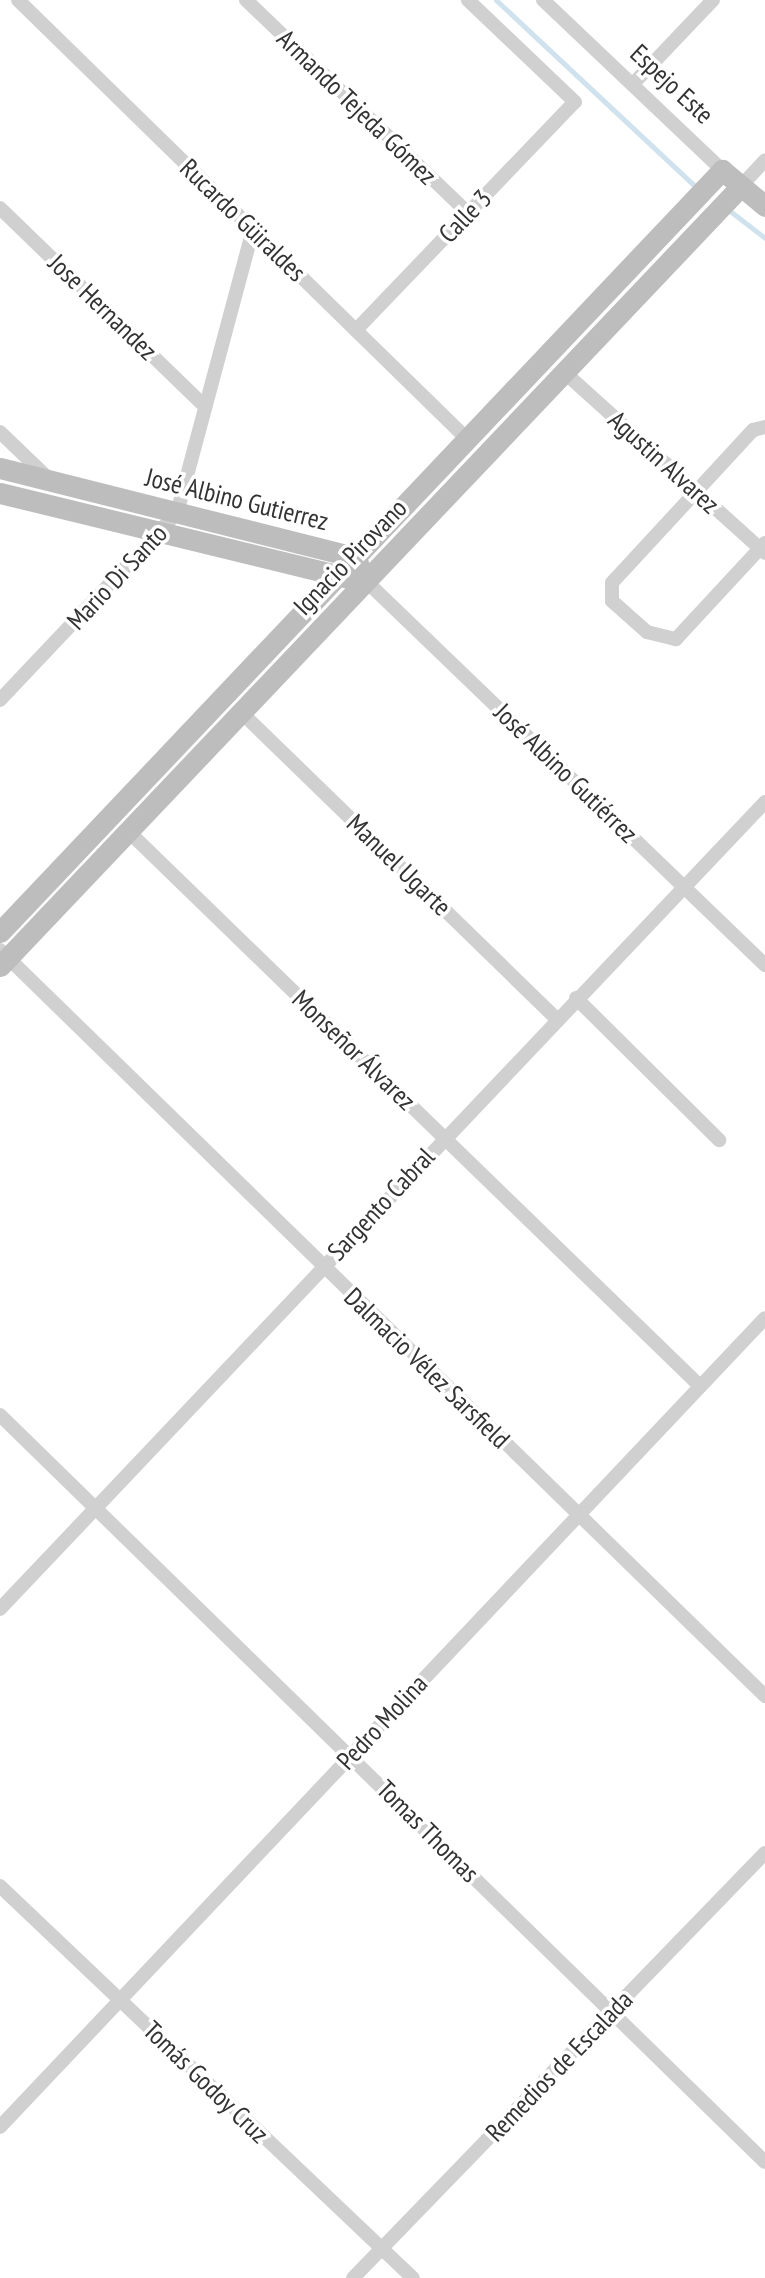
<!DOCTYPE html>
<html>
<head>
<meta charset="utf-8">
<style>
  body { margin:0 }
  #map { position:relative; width:765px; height:2278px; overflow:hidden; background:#fff; font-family:"PT Sans Narrow",sans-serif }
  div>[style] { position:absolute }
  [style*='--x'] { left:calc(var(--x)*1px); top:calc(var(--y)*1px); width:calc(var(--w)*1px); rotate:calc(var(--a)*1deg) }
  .stream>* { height:5px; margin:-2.5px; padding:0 2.5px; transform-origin:2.5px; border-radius:2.5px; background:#cfe2ee }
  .street>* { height:14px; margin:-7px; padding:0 7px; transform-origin:7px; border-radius:7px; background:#d0d0d0 }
  .secondary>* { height:21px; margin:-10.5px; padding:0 10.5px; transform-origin:10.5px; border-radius:10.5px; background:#bdbdbd }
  span { translate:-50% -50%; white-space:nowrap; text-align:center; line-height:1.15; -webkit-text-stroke:7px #fff; paint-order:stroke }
  .street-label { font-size:26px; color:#333 }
</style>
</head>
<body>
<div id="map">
  <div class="stream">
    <i style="--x:496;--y:0;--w:271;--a:43.1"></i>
    <i style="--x:730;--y:211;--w:44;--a:37.6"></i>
  </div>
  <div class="street">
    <i style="--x:18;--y:0;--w:628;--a:44.35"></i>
    <i style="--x:246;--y:0;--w:308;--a:43.8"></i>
    <i style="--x:543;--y:0;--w:247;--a:43.5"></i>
    <i style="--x:633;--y:84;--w:116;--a:-46.4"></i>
    <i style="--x:741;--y:186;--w:35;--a:-47"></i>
    <i style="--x:0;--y:208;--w:286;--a:44.1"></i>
    <i style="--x:356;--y:330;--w:316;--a:-46.2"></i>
    <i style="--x:575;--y:102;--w:148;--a:-136.4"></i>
    <i style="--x:564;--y:372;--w:270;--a:42"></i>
    <i style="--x:765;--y:427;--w:12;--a:166"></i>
    <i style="--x:753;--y:430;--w:208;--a:132.7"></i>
    <i style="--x:612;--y:583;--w:18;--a:90"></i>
    <i style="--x:612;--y:601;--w:47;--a:41.5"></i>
    <i style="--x:647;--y:632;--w:30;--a:14"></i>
    <i style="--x:676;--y:639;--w:131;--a:-47.2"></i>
    <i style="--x:0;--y:432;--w:65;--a:43.8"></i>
    <i style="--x:366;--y:581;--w:554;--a:43.9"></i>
    <i style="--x:0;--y:700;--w:257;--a:-46.6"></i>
    <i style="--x:177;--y:513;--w:293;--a:-75"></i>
    <i style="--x:241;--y:712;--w:441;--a:44.2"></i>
    <i style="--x:128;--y:831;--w:797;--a:44.14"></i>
    <i style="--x:0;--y:950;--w:1069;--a:44.28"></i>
    <i style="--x:576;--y:998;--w:202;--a:44.8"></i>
    <i style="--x:0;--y:1415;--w:1069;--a:44.32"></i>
    <i style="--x:0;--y:1609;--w:1112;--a:-46.53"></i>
    <i style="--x:0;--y:1886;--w:569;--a:43.51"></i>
    <i style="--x:0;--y:2127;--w:1113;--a:-46.6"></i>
    <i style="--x:353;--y:2278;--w:592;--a:-45.89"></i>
  </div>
  <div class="secondary">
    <i style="--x:0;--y:468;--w:366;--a:14.1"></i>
    <i style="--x:355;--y:557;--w:10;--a:66"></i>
    <i style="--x:0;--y:493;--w:358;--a:13.7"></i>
    <i style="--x:0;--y:932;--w:1050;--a:-46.54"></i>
    <i style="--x:722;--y:170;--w:56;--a:39.9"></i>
    <i style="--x:0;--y:966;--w:1076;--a:-46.47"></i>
  </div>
  <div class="street-label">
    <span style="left:672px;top:84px;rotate:43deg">Espejo Este</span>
    <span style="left:357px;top:107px;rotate:44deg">Armando Tejeda Gómez</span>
    <span style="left:465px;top:216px;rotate:-46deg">Calle 3</span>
    <span style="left:243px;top:220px;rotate:44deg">Rucardo Güiraldes</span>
    <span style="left:103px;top:307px;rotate:44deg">Jose Hernandez</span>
    <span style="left:664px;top:462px;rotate:42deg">Agustin Alvarez</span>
    <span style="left:237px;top:499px;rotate:14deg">José Albino Gutierrez</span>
    <span style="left:350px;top:557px;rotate:-46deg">Ignacio Pirovano</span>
    <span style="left:117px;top:577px;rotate:-47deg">Mario Di Santo</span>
    <span style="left:566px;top:773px;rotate:44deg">José Albino Gutiérrez</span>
    <span style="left:399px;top:865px;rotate:44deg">Manuel Ugarte</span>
    <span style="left:354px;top:1050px;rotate:44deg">Monseñor Álvarez</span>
    <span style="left:381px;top:1204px;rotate:-47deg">Sargento Cabral</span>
    <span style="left:427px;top:1368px;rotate:44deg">Dalmacio Vélez Sarsfield</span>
    <span style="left:382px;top:1722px;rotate:-47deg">Pedro Molina</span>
    <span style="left:428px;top:1831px;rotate:45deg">Tomas Thomas</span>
    <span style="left:559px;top:2066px;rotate:-46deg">Remedios de Escalada</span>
    <span style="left:206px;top:2082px;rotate:44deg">Tomás Godoy Cruz</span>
  </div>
</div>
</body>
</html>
